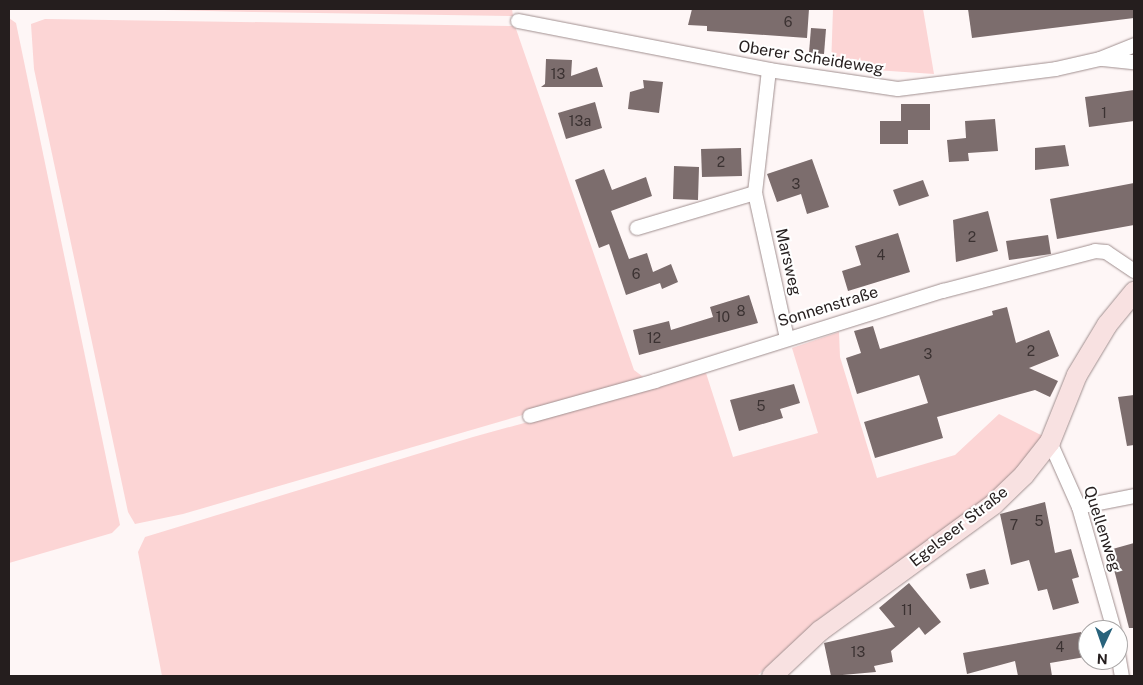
<!DOCTYPE html>
<html>
<head>
<meta charset="utf-8">
<style>
  body { margin:0 }
  #map { position:relative; width:1143px; height:685px; overflow:hidden; background:#fef6f6; font-family:"Public Sans",sans-serif }
  div>[style] { position:absolute }
  [style*='--x'] { left:calc(var(--x)*1px); top:calc(var(--y)*1px); width:calc(var(--w)*1px); rotate:calc(var(--a)*1deg) }
  .green>* { inset:0; background:#fcd5d5 }
  .building>* { inset:0; background:#7c6d6d }
  .roads { filter:drop-shadow(0 0 1px #a08f8f) drop-shadow(0 0 1px #a08f8f) }
  .street>* { height:14px; margin:-7px; padding:0 7px; transform-origin:7px; border-radius:7px; background:#fff }
  .secondary>* { height:20px; margin:-10px; padding:0 10px; transform-origin:10px; border-radius:10px; background:#f8e1e1 }
  span { translate:-50% -50%; white-space:nowrap; text-align:center; line-height:1.15; -webkit-text-stroke:4px #fff; paint-order:stroke }
  .number-label { font-size:14px; color:#3b3232 }
  .number-label span { -webkit-text-stroke-width:0 }
  .street-label { font-size:16px; color:#251e1e }
  .frame { position:absolute; inset:0; border:10px solid #251e1e; pointer-events:none }
  .north { position:absolute; left:1078px; top:620px; width:50px; height:50px; box-sizing:border-box; background:#fff; border:1px solid #a8a5a5; border-radius:50%; rotate:183deg; font-size:14px; font-weight:700; line-height:20px; text-align:center; color:#251e1e }
  .north::after { content:''; display:block; margin:auto; width:18px; height:22px; background:#29637c; clip-path:polygon(50% 0,100% 100%,50% 72%,0 100%) }
</style>
</head>
<body>
<div id="map">
  <div class="green">
    <i style="clip-path:polygon(120px 9px,512px 9px,513px 16px,252px 12px)"></i>
    <i style="clip-path:polygon(833px 9px,923px 9px,934px 74px,831px 67px)"></i>
    <i style="clip-path:polygon(9px 18px,16px 23px,120px 525px,112px 533px,9px 563px)"></i>
    <i style="clip-path:polygon(45px 19px,515px 26px,634px 370px,646px 379px,183px 514px,135px 524px,128px 512px,34px 69px,31px 24px)"></i>
    <i style="clip-path:polygon(839px 332px,840px 357px,877px 478px,955px 455px,999px 414px,1043px 436px,1024px 465px,989px 498px,819px 619px,757px 676px,162px 676px,138px 552px,145px 537px,473px 437px,706px 373px,733px 457px,818px 433px,792px 348px)"></i>
  </div>
  <div class="building">
    <i style="clip-path:polygon(692px 9px,809px 9px,807px 38px,707px 31px,707px 26px,688px 25px)"></i>
    <i style="clip-path:polygon(968px 9px,1133px 9px,1134px 18px,972px 38px)"></i>
    <i style="clip-path:polygon(811px 28px,826px 29px,824px 54px,809px 53px)"></i>
    <i style="clip-path:polygon(546px 59px,572px 60px,571px 76px,597px 67px,603px 87px,541px 87px,545px 84px)"></i>
    <i style="clip-path:polygon(643px 80px,663px 82px,659px 113px,628px 109px,630px 92px,644px 88px)"></i>
    <i style="clip-path:polygon(1134px 90px,1134px 121px,1089px 127px,1085px 97px)"></i>
    <i style="clip-path:polygon(595px 102px,602px 128px,566px 139px,558px 113px)"></i>
    <i style="clip-path:polygon(901px 104px,930px 104px,930px 130px,908px 130px,908px 144px,880px 144px,880px 121px,901px 121px)"></i>
    <i style="clip-path:polygon(995px 119px,998px 151px,968px 153px,969px 161px,949px 162px,947px 140px,966px 138px,965px 121px)"></i>
    <i style="clip-path:polygon(1065px 145px,1069px 166px,1035px 170px,1035px 148px)"></i>
    <i style="clip-path:polygon(741px 148px,742px 176px,702px 177px,701px 149px)"></i>
    <i style="clip-path:polygon(812px 159px,829px 207px,807px 214px,801px 194px,777px 202px,767px 174px)"></i>
    <i style="clip-path:polygon(674px 166px,699px 167px,698px 200px,673px 199px)"></i>
    <i style="clip-path:polygon(604px 169px,612px 190px,646px 177px,652px 196px,611px 211px,629px 259px,647px 253px,653px 272px,671px 264px,678px 282px,662px 289px,660px 283px,626px 295px,609px 244px,599px 248px,575px 180px)"></i>
    <i style="clip-path:polygon(923px 180px,929px 196px,899px 206px,893px 190px)"></i>
    <i style="clip-path:polygon(1134px 183px,1134px 225px,1057px 239px,1050px 199px)"></i>
    <i style="clip-path:polygon(988px 211px,998px 251px,956px 262px,953px 220px)"></i>
    <i style="clip-path:polygon(898px 233px,910px 272px,848px 291px,842px 271px,861px 265px,855px 246px)"></i>
    <i style="clip-path:polygon(1048px 235px,1051px 254px,1009px 260px,1006px 241px)"></i>
    <i style="clip-path:polygon(749px 295px,758px 323px,639px 355px,633px 330px,669px 321px,671px 330px,713px 317px,710px 307px)"></i>
    <i style="clip-path:polygon(1007px 307px,1016px 343px,1049px 330px,1059px 356px,1029px 368px,1058px 381px,1050px 397px,1035px 390px,937px 417px,943px 438px,875px 458px,864px 422px,928px 403px,919px 375px,857px 394px,846px 358px,861px 353px,854px 331px,873px 326px,880px 349px,993px 315px,992px 311px)"></i>
    <i style="clip-path:polygon(794px 384px,800px 403px,780px 409px,783px 418px,739px 431px,730px 400px)"></i>
    <i style="clip-path:polygon(1134px 395px,1134px 445px,1127px 446px,1118px 397px)"></i>
    <i style="clip-path:polygon(1045px 502px,1055px 553px,1071px 549px,1079px 577px,1072px 579px,1079px 603px,1053px 610px,1047px 589px,1038px 591px,1029px 560px,1011px 565px,1000px 514px)"></i>
    <i style="clip-path:polygon(1134px 543px,1134px 628px,1129px 628px,1109px 550px)"></i>
    <i style="clip-path:polygon(985px 569px,989px 584px,970px 589px,966px 574px)"></i>
    <i style="clip-path:polygon(909px 583px,941px 622px,925px 635px,919px 627px,891px 651px,893px 662px,874px 666px,876px 672px,831px 676px,824px 643px,895px 627px,879px 608px)"></i>
    <i style="clip-path:polygon(1081px 632px,1085px 657px,1050px 663px,1052px 676px,1018px 676px,1015px 661px,967px 674px,963px 653px)"></i>
  </div>
  <div class="roads">
    <div class="street">
      <i style="--x:518;--y:21;--w:256;--a:11"></i>
      <i style="--x:769;--y:70;--w:130;--a:8.4"></i>
      <i style="--x:898;--y:89;--w:159;--a:-7.2"></i>
      <i style="--x:1056;--y:69;--w:45;--a:-12.8"></i>
      <i style="--x:1100;--y:59;--w:37;--a:-22"></i>
      <i style="--x:1103;--y:59;--w:31;--a:6"></i>
      <i style="--x:769;--y:70;--w:124;--a:96.5"></i>
      <i style="--x:755;--y:193;--w:148;--a:77.6"></i>
      <i style="--x:637;--y:228;--w:123;--a:-16.5"></i>
      <i style="--x:530;--y:416;--w:130;--a:-15.6"></i>
      <i style="--x:655;--y:381;--w:302;--a:-17.4"></i>
      <i style="--x:943;--y:291;--w:157;--a:-14.7"></i>
      <i style="--x:1095;--y:251;--w:11;--a:5"></i>
      <i style="--x:1106;--y:252;--w:34;--a:34"></i>
      <i style="--x:1050;--y:442;--w:71;--a:66"></i>
      <i style="--x:1079;--y:507;--w:128;--a:74.1"></i>
      <i style="--x:1079;--y:507;--w:56;--a:-11.3"></i>
      <i style="--x:1118;--y:654;--w:22;--a:80"></i>
    </div>
    <div class="secondary">
      <i style="--x:772;--y:676;--w:66;--a:-43.2"></i>
      <i style="--x:820;--y:631;--w:215;--a:-36.1"></i>
      <i style="--x:994;--y:504;--w:42;--a:-44"></i>
      <i style="--x:1024;--y:475;--w:42;--a:-51.8"></i>
      <i style="--x:1050;--y:442;--w:72;--a:-68.1"></i>
      <i style="--x:1077;--y:375;--w:58;--a:-59"></i>
      <i style="--x:1107;--y:325;--w:43;--a:-50.7"></i>
    </div>
  </div>
  <div class="number-label">
    <span style="left:788px;top:22px">6</span>
    <span style="left:558px;top:74px">13</span>
    <span style="left:1104px;top:113px">1</span>
    <span style="left:580px;top:121px">13a</span>
    <span style="left:721px;top:162px">2</span>
    <span style="left:796px;top:184px">3</span>
    <span style="left:972px;top:237px">2</span>
    <span style="left:881px;top:255px">4</span>
    <span style="left:636px;top:274px">6</span>
    <span style="left:741px;top:311px">8</span>
    <span style="left:723px;top:317px">10</span>
    <span style="left:654px;top:338px">12</span>
    <span style="left:1031px;top:351px">2</span>
    <span style="left:928px;top:354px">3</span>
    <span style="left:761px;top:406px">5</span>
    <span style="left:1039px;top:521px">5</span>
    <span style="left:1014px;top:525px">7</span>
    <span style="left:907px;top:610px">11</span>
    <span style="left:1060px;top:647px">4</span>
    <span style="left:858px;top:652px">13</span>
  </div>
  <div class="street-label">
    <span style="left:811px;top:58px;rotate:9deg">Oberer Scheideweg</span>
    <span style="left:788px;top:262px;rotate:77deg">Marsweg</span>
    <span style="left:828px;top:307px;rotate:-17deg">Sonnenstraße</span>
    <span style="left:959px;top:527px;rotate:-38deg">Egelseer Straße</span>
    <span style="left:1102px;top:529px;rotate:72deg">Quellenweg</span>
  </div>
  <div class="frame"></div>
  <div class="north">N</div>
</div>
</body>
</html>
